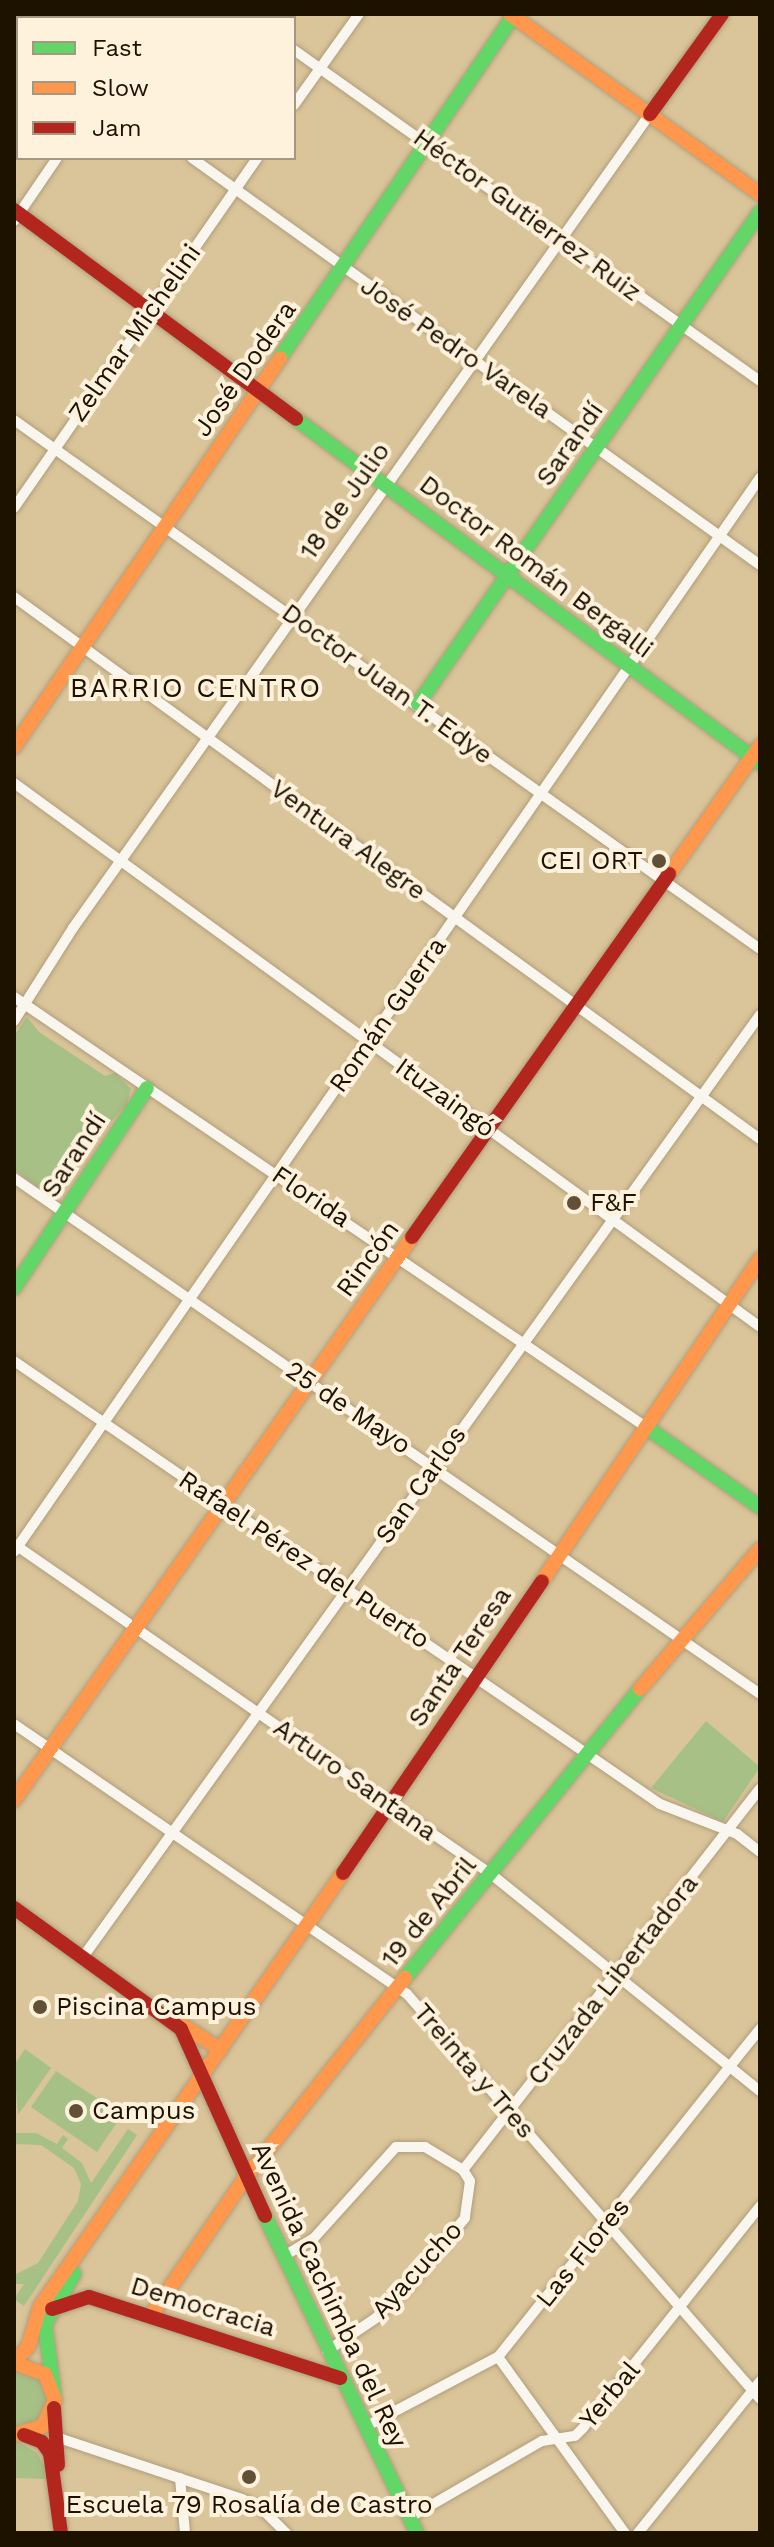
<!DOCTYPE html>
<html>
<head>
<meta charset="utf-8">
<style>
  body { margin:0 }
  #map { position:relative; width:774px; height:2547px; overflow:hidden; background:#dac499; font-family:"Work Sans",sans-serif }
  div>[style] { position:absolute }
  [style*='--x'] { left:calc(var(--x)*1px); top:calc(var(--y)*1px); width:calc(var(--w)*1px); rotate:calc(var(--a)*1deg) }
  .green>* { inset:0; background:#a6c085 }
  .roads { filter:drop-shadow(0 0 2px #af9e7b) drop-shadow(0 0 2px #af9e7b) }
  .street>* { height:10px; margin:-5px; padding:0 5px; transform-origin:5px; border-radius:5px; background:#f9f6f0 }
  .fast>* { height:14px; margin:-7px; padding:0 7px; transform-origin:7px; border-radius:7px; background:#63d668 }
  .slow>* { height:14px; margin:-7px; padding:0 7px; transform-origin:7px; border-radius:7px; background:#ff974d }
  .jam>* { height:14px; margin:-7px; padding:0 7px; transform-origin:7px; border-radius:7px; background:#b3261e }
  .dots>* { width:22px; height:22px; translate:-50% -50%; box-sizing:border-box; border:4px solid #fef2dc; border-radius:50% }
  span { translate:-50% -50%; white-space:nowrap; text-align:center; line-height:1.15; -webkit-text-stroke:8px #fef2dc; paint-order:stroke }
  .street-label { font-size:26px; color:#1d1100 }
  .poi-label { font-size:26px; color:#1d1100 }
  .right { translate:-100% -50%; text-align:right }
  .left { translate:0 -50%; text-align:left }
  .neighbourhood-label { font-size:28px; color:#1d1100; letter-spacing:2px }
  .frame { position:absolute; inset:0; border:16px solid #1d1100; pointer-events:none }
  .legend { position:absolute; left:16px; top:16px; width:280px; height:144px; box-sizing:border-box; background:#fef2dc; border:2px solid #a49884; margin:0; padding:10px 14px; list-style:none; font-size:24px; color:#1d1100 }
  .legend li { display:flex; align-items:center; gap:16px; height:40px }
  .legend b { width:40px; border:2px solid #a49884 }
</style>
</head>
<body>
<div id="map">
  <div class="green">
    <i style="clip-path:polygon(27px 1017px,39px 1032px,105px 1076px,115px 1073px,131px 1089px,127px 1104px,96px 1139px,60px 1197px,48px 1196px,14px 1169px,14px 1036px)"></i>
    <i style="clip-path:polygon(706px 1721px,760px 1767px,723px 1822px,651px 1788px)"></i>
    <i style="clip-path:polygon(25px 2049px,51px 2068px,18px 2115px,14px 2065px)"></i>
    <i style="clip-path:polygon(56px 2071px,122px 2115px,97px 2152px,31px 2107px)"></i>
    <i style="clip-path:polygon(128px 2129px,137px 2135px,24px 2306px,14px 2299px,24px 2284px,14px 2284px,14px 2275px,38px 2263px,78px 2201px,81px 2184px,74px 2168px,41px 2145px,14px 2144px,14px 2133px,36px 2133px,57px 2144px,63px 2135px,68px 2139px,62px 2148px,82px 2163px,91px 2183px)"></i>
    <i style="clip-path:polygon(14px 2363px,40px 2369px,51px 2414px,14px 2435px)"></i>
    <i style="clip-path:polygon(14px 2439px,37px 2453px,51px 2479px,14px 2478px)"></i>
  </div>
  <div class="roads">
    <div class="street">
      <i style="--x:243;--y:14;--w:7;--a:34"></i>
      <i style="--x:151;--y:18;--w:5;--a:-53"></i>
      <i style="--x:14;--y:33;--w:5;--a:37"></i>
      <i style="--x:294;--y:50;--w:572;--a:35.39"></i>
      <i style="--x:294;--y:105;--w:112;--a:-54.5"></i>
      <i style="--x:192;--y:158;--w:699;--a:35.62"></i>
      <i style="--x:14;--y:221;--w:76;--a:-55.7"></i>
      <i style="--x:14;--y:420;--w:915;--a:35.34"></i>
      <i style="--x:14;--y:508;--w:426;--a:-55.2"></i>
      <i style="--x:14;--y:597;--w:922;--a:36"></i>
      <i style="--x:14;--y:783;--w:923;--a:36.1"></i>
      <i style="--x:14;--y:997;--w:764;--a:34.23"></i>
      <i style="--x:14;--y:1021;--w:110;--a:-57.6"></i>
      <i style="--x:73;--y:928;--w:998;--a:-54.67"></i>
      <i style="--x:14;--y:1178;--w:907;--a:34.67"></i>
      <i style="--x:14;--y:1361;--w:783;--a:34.44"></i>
      <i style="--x:660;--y:1804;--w:83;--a:21.3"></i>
      <i style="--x:737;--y:1834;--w:29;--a:38"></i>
      <i style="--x:14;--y:1544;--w:580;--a:34.68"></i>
      <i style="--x:491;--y:1874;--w:346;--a:38.9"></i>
      <i style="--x:14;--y:1552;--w:1308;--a:-55.22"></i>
      <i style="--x:14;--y:1724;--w:477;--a:34.5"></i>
      <i style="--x:407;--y:1994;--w:537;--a:48.92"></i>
      <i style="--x:83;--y:1957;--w:1160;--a:-54.3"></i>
      <i style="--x:463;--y:2170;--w:483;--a:-52.1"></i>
      <i style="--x:284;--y:2256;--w:35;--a:-31"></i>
      <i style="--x:314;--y:2238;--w:122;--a:-48"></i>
      <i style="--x:396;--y:2147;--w:29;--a:0"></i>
      <i style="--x:425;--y:2147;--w:44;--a:31.2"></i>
      <i style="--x:463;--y:2170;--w:13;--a:58"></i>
      <i style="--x:470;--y:2181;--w:37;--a:98"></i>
      <i style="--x:465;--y:2218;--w:85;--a:129.7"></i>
      <i style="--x:411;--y:2283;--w:49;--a:135"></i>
      <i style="--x:376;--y:2318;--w:59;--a:146"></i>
      <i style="--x:498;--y:2357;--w:217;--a:54.2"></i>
      <i style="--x:365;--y:2427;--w:150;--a:-27.8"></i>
      <i style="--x:498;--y:2357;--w:420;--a:-51.4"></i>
      <i style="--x:59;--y:2438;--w:193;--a:18.4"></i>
      <i style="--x:242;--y:2499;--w:22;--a:27"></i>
      <i style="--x:262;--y:2509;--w:34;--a:45"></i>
      <i style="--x:180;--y:2478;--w:55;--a:84.8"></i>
      <i style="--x:409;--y:2518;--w:154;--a:-30.1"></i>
      <i style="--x:542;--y:2441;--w:33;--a:-9"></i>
      <i style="--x:575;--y:2436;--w:11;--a:-45"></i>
      <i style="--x:583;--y:2428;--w:284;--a:-51.4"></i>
      <i style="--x:638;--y:2533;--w:195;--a:-51.2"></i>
    </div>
    <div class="fast">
      <i style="--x:280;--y:358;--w:414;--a:-55.7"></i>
      <i style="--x:296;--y:419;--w:578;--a:36.55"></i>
      <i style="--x:418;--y:704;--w:599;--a:-55.2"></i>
      <i style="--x:14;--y:1288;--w:240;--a:-56.4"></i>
      <i style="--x:646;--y:1427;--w:139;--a:35.1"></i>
      <i style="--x:405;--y:1978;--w:372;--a:-50.9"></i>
      <i style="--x:265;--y:2216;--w:352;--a:64.4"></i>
      <i style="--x:54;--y:2393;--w:70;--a:-97.4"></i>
      <i style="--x:45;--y:2324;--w:58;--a:-59.9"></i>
    </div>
    <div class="slow">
      <i style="--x:510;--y:14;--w:308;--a:35.8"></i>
      <i style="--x:14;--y:747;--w:471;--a:-55.6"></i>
      <i style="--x:669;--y:874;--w:157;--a:-54.6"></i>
      <i style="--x:542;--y:1581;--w:389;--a:-55.9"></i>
      <i style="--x:640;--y:1689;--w:184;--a:-49.4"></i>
      <i style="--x:14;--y:1800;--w:689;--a:-54.74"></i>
      <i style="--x:178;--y:2022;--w:51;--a:33.1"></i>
      <i style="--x:150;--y:2317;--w:170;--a:-55.6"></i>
      <i style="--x:246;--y:2177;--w:255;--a:-51.4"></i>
      <i style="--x:14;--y:2362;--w:21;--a:-47"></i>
      <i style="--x:28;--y:2347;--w:42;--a:-73.3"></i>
      <i style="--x:40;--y:2307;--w:529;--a:-55.08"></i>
      <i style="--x:14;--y:2363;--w:33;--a:20"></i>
      <i style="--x:45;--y:2374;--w:28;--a:69"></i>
      <i style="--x:55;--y:2400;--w:29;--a:115"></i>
      <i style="--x:43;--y:2426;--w:30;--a:163"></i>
    </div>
    <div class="jam">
      <i style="--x:650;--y:114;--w:123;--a:-54.2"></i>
      <i style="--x:14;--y:210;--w:351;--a:36.5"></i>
      <i style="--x:412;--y:1237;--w:445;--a:-54.7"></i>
      <i style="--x:343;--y:1873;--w:353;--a:-55.7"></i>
      <i style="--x:14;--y:1908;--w:206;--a:35.9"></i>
      <i style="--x:181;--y:2029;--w:205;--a:65.8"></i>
      <i style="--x:52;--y:2309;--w:39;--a:-18"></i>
      <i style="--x:89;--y:2297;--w:264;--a:17.9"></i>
      <i style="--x:54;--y:2408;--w:57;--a:86"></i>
      <i style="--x:24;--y:2435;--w:19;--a:21"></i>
      <i style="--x:42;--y:2442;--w:14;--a:54"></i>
      <i style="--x:50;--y:2453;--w:81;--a:82.2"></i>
    </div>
  </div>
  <div class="dots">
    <i style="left:659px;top:861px;background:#5f5036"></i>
    <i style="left:574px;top:1203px;background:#5f5036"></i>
    <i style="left:40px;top:2007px;background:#5f5036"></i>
    <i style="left:76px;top:2111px;background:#5f5036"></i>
    <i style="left:249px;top:2477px;background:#5f5036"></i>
  </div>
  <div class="street-label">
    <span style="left:527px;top:215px;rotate:36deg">Héctor Gutierrez Ruiz</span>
    <span style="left:135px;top:333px;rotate:-55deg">Zelmar Michelini</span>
    <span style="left:456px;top:348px;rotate:35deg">José Pedro Varela</span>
    <span style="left:245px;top:369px;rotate:-55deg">José Dodera</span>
    <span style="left:570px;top:444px;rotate:-55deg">Sarandí</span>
    <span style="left:345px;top:501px;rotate:-55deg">18 de Julio</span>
    <span style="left:536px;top:567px;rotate:37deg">Doctor Román Bergalli</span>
    <span style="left:387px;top:684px;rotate:36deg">Doctor Juan T. Edye</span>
    <span style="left:348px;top:840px;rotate:36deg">Ventura Alegre</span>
    <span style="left:388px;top:1015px;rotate:-55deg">Román Guerra</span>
    <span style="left:445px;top:1098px;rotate:36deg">Ituzaingó</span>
    <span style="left:74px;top:1155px;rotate:-57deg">Sarandí</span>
    <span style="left:311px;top:1197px;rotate:34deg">Florida</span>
    <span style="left:368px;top:1259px;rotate:-54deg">Rincón</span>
    <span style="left:348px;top:1408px;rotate:34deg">25 de Mayo</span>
    <span style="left:421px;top:1485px;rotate:-55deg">San Carlos</span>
    <span style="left:304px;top:1560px;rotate:34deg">Rafael Pérez del Puerto</span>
    <span style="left:460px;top:1657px;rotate:-56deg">Santa Teresa</span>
    <span style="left:355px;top:1780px;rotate:35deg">Arturo Santana</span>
    <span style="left:429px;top:1912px;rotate:-51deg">19 de Abril</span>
    <span style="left:613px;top:1980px;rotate:-52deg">Cruzada Libertadora</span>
    <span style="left:474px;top:2071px;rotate:49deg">Treinta y Tres</span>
    <span style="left:583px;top:2253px;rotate:-51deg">Las Flores</span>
    <span style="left:417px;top:2270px;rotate:-48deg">Ayacucho</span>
    <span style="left:329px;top:2295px;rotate:65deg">Avenida Cachimba del Rey</span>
    <span style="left:203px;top:2307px;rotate:17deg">Democracia</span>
    <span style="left:610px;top:2395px;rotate:-50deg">Yerbal</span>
  </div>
  <div class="poi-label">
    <span class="right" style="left:643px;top:861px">CEI ORT</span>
    <span class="left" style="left:590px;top:1203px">F&amp;F</span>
    <span class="left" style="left:56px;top:2007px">Piscina Campus</span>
    <span class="left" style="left:92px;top:2111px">Campus</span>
    <span style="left:249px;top:2505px">Escuela 79 Rosalía de Castro</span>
  </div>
  <div class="neighbourhood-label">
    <span style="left:196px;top:688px">BARRIO CENTRO</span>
  </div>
  <div class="frame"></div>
  <ul class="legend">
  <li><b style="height:10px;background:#63d668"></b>Fast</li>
  <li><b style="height:10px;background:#ff974d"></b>Slow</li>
  <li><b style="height:10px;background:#b3261e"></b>Jam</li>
  </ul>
</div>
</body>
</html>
